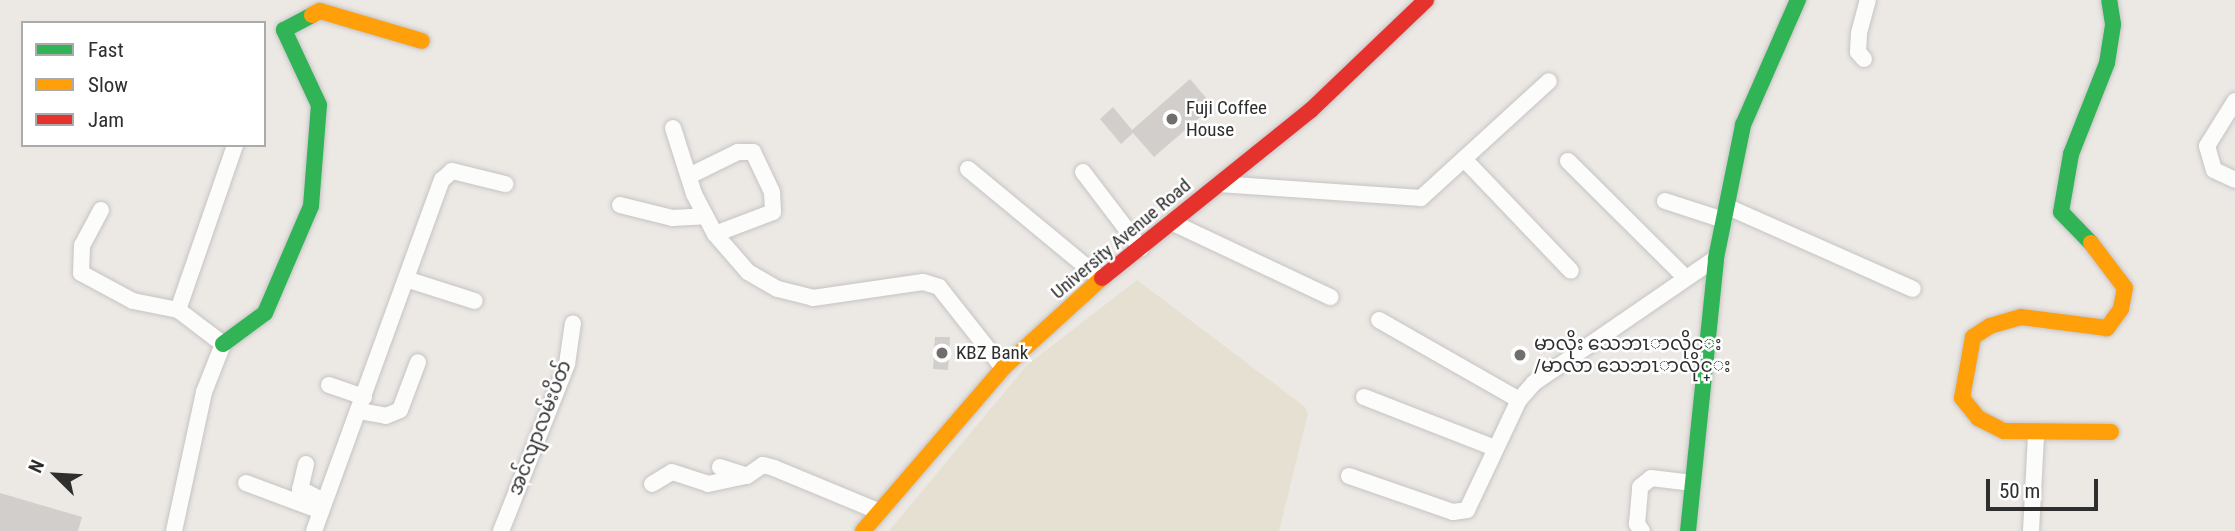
<!DOCTYPE html>
<html>
<head>
<meta charset="utf-8">
<style>
  body { margin:0 }
  #map { position:relative; width:2235px; height:531px; overflow:hidden; background:#ece8e4; font-family:"Roboto Condensed","Noto Sans Myanmar",sans-serif }
  div>[style] { position:absolute }
  [style*='--x'] { left:calc(var(--x)*1px); top:calc(var(--y)*1px); width:calc(var(--w)*1px); rotate:calc(var(--a)*1deg) }
  .education>* { inset:0; background:#e6e0d3 }
  .building>* { inset:0; background:#d1cecb }
  .roads { filter:drop-shadow(0 0 2px #c5c4c5) drop-shadow(0 0 2px #c5c4c5) }
  .street>* { height:16px; margin:-8px; padding:0 8px; transform-origin:8px; border-radius:8px; background:#fcfcfb }
  .fast>* { height:16px; margin:-8px; padding:0 8px; transform-origin:8px; border-radius:8px; background:#30b455 }
  .slow>* { height:16px; margin:-8px; padding:0 8px; transform-origin:8px; border-radius:8px; background:#ff9f0a }
  .jam>* { height:16px; margin:-8px; padding:0 8px; transform-origin:8px; border-radius:8px; background:#e5322d }
  .dots>* { width:19px; height:19px; translate:-50% -50%; box-sizing:border-box; border:4px solid #fff; border-radius:50% }
  span { translate:-50% -50%; white-space:nowrap; text-align:center; line-height:1.15; -webkit-text-stroke:5px #fff; paint-order:stroke }
  .poi-label { font-size:19px; color:#2e2e2e }
  .left { translate:0 -50%; text-align:left }
  .street-label { font-size:19px; color:#2e2e2e }
  .legend { position:absolute; left:21px; top:21px; width:245px; height:126px; box-sizing:border-box; background:#fff; border:2px solid #ababab; margin:0; padding:9px 12px; list-style:none; font-size:21px; color:#2e2e2e }
  .legend li { display:flex; align-items:center; gap:14px; height:35px }
  .legend b { width:35px; border:2px solid #ababab }
  .north { position:absolute; left:21px; top:440px; width:70px; height:70px; -webkit-text-stroke:5px #fff; paint-order:stroke; rotate:294deg; font-size:19px; font-weight:700; line-height:28px; text-align:center; color:#2e2e2e }
  .north::after { content:''; display:block; margin:auto; width:24px; height:32px; background:#2e2e2e; clip-path:polygon(50% 0,100% 100%,50% 72%,0 100%) }
  .scale { position:absolute; left:1986px; top:479px; width:112px; height:32px; box-sizing:border-box; border:4px solid #2e2e2e; border-top:0; padding-left:9px; font-size:21px; line-height:24px; white-space:nowrap; color:#2e2e2e; -webkit-text-stroke:5px #fff; paint-order:stroke }
</style>
</head>
<body>
<div id="map">
  <div class="education">
    <i style="clip-path:polygon(1137px 280px,1305px 407px,1308px 414px,1279px 531px,889px 531px,1027px 365px)"></i>
  </div>
  <div class="building">
    <i style="clip-path:polygon(1190px 79px,1213px 106px,1154px 157px,1133px 133px,1121px 144px,1100px 119px,1113px 107px,1132px 130px)"></i>
    <i style="clip-path:polygon(935px 337px,950px 337px,948px 370px,933px 369px)"></i>
    <i style="clip-path:polygon(0 493px,82px 517px,78px 531px,0 531px)"></i>
  </div>
  <div class="roads">
    <div class="street">
      <i style="--x:1864;--y:59;--w:9;--a:-131"></i>
      <i style="--x:1858;--y:52;--w:19;--a:-87"></i>
      <i style="--x:1859;--y:33;--w:34;--a:-75"></i>
      <i style="--x:2235;--y:101;--w:53;--a:121.9"></i>
      <i style="--x:2207;--y:146;--w:25;--a:74"></i>
      <i style="--x:2214;--y:170;--w:23;--a:25"></i>
      <i style="--x:673;--y:128;--w:69;--a:72.3"></i>
      <i style="--x:694;--y:194;--w:45;--a:62.3"></i>
      <i style="--x:715;--y:234;--w:50;--a:49"></i>
      <i style="--x:748;--y:272;--w:34;--a:30"></i>
      <i style="--x:778;--y:289;--w:36;--a:14"></i>
      <i style="--x:813;--y:298;--w:111;--a:-8.3"></i>
      <i style="--x:923;--y:282;--w:17;--a:17"></i>
      <i style="--x:939;--y:287;--w:103;--a:51.7"></i>
      <i style="--x:1465;--y:160;--w:153;--a:46.3"></i>
      <i style="--x:1568;--y:161;--w:166;--a:44.8"></i>
      <i style="--x:968;--y:169;--w:173;--a:39.6"></i>
      <i style="--x:1083;--y:172;--w:96;--a:52.7"></i>
      <i style="--x:689;--y:176;--w:55;--a:-26.1"></i>
      <i style="--x:738;--y:152;--w:15;--a:0"></i>
      <i style="--x:753;--y:152;--w:44;--a:64.6"></i>
      <i style="--x:772;--y:192;--w:20;--a:87"></i>
      <i style="--x:773;--y:212;--w:62;--a:159.2"></i>
      <i style="--x:1220;--y:184;--w:201;--a:4"></i>
      <i style="--x:1421;--y:198;--w:173;--a:-42.4"></i>
      <i style="--x:1665;--y:201;--w:62;--a:17.9"></i>
      <i style="--x:620;--y:205;--w:54;--a:14"></i>
      <i style="--x:672;--y:218;--w:33;--a:-3"></i>
      <i style="--x:1728;--y:207;--w:202;--a:23.9"></i>
      <i style="--x:101;--y:210;--w:40;--a:118"></i>
      <i style="--x:82;--y:245;--w:28;--a:92"></i>
      <i style="--x:81;--y:273;--w:59;--a:28.3"></i>
      <i style="--x:133;--y:301;--w:46;--a:11.3"></i>
      <i style="--x:1173;--y:223;--w:174;--a:25.2"></i>
      <i style="--x:406;--y:279;--w:72;--a:17.7"></i>
      <i style="--x:1379;--y:320;--w:161;--a:29.7"></i>
      <i style="--x:329;--y:385;--w:37;--a:19"></i>
      <i style="--x:1364;--y:397;--w:141;--a:21.3"></i>
      <i style="--x:359;--y:411;--w:27;--a:10"></i>
      <i style="--x:386;--y:416;--w:15;--a:-23"></i>
      <i style="--x:400;--y:410;--w:51;--a:-69.4"></i>
      <i style="--x:306;--y:464;--w:26;--a:103"></i>
      <i style="--x:300;--y:489;--w:25;--a:27"></i>
      <i style="--x:720;--y:467;--w:28;--a:18"></i>
      <i style="--x:747;--y:476;--w:19;--a:-35"></i>
      <i style="--x:763;--y:465;--w:11;--a:15"></i>
      <i style="--x:774;--y:468;--w:113;--a:22.5"></i>
      <i style="--x:1349;--y:476;--w:110;--a:19.1"></i>
      <i style="--x:1453;--y:512;--w:14;--a:-8"></i>
      <i style="--x:1467;--y:510;--w:122;--a:-64.7"></i>
      <i style="--x:1519;--y:400;--w:23;--a:-49"></i>
      <i style="--x:1534;--y:383;--w:221;--a:-34.5"></i>
      <i style="--x:246;--y:483;--w:80;--a:20.5"></i>
      <i style="--x:652;--y:484;--w:23;--a:-31"></i>
      <i style="--x:672;--y:472;--w:38;--a:18"></i>
      <i style="--x:708;--y:484;--w:40;--a:-12"></i>
      <i style="--x:174;--y:531;--w:142;--a:-77.8"></i>
      <i style="--x:204;--y:392;--w:52;--a:-68.4"></i>
      <i style="--x:223;--y:344;--w:56;--a:-142.9"></i>
      <i style="--x:178;--y:310;--w:175;--a:-70.9"></i>
      <i style="--x:314;--y:531;--w:374;--a:-70"></i>
      <i style="--x:442;--y:180;--w:13;--a:-42"></i>
      <i style="--x:452;--y:171;--w:55;--a:13.8"></i>
      <i style="--x:501;--y:531;--w:180;--a:-68.4"></i>
      <i style="--x:567;--y:364;--w:41;--a:-81.7"></i>
      <i style="--x:1642;--y:531;--w:9;--a:-126"></i>
      <i style="--x:1637;--y:524;--w:37;--a:-85"></i>
      <i style="--x:1640;--y:487;--w:14;--a:-39"></i>
      <i style="--x:1651;--y:478;--w:42;--a:6.8"></i>
      <i style="--x:2031;--y:531;--w:97;--a:-87"></i>
    </div>
    <div class="fast">
      <i style="--x:2091;--y:243;--w:43;--a:-134.1"></i>
      <i style="--x:2061;--y:212;--w:59;--a:-80.2"></i>
      <i style="--x:2071;--y:154;--w:98;--a:-68.4"></i>
      <i style="--x:2107;--y:63;--w:39;--a:-81"></i>
      <i style="--x:2113;--y:24;--w:24;--a:-99"></i>
      <i style="--x:223;--y:344;--w:52;--a:-36.4"></i>
      <i style="--x:265;--y:313;--w:116;--a:-66.7"></i>
      <i style="--x:311;--y:206;--w:101;--a:-85.5"></i>
      <i style="--x:319;--y:105;--w:83;--a:-115"></i>
      <i style="--x:284;--y:30;--w:32;--a:-28"></i>
      <i style="--x:1688;--y:531;--w:274;--a:-84.1"></i>
      <i style="--x:1716;--y:258;--w:136;--a:-78.5"></i>
      <i style="--x:1743;--y:125;--w:137;--a:-66.3"></i>
    </div>
    <div class="slow">
      <i style="--x:312;--y:15;--w:9;--a:-27"></i>
      <i style="--x:320;--y:11;--w:106;--a:16.4"></i>
      <i style="--x:2091;--y:243;--w:56;--a:52.9"></i>
      <i style="--x:2125;--y:288;--w:21;--a:101"></i>
      <i style="--x:2121;--y:309;--w:24;--a:126"></i>
      <i style="--x:2107;--y:328;--w:87;--a:-172.7"></i>
      <i style="--x:2021;--y:317;--w:32;--a:164"></i>
      <i style="--x:1990;--y:326;--w:20;--a:147"></i>
      <i style="--x:1973;--y:337;--w:62;--a:100.2"></i>
      <i style="--x:1962;--y:398;--w:26;--a:51"></i>
      <i style="--x:1978;--y:418;--w:29;--a:27"></i>
      <i style="--x:2004;--y:431;--w:107;--a:0.5"></i>
      <i style="--x:863;--y:531;--w:215;--a:-49.3"></i>
      <i style="--x:1003;--y:368;--w:134;--a:-42.3"></i>
    </div>
    <div class="jam">
      <i style="--x:1102;--y:278;--w:268;--a:-38.8"></i>
      <i style="--x:1311;--y:110;--w:159;--a:-43.7"></i>
    </div>
  </div>
  <div class="dots">
    <i style="left:1172px;top:119px;background:#706f6e"></i>
    <i style="left:942px;top:353px;background:#706f6e"></i>
    <i style="left:1520px;top:355px;background:#706f6e"></i>
  </div>
  <div class="poi-label">
    <span class="left" style="left:1186px;top:119px">Fuji Coffee<br>House</span>
    <span class="left" style="left:1534px;top:355px">မာလိုး သေဘၤာလိုင္း<br>/မာလာ သေဘၤာလိုင္း</span>
    <span class="left" style="left:956px;top:353px">KBZ Bank</span>
  </div>
  <div class="street-label">
    <span style="left:1121px;top:239px;rotate:-40deg">University Avenue Road</span>
    <span style="left:540px;top:428px;rotate:-69deg">အင်လျာလမ်းပိတ်</span>
  </div>
  <ul class="legend">
  <li><b style="height:9px;background:#30b455"></b>Fast</li>
  <li><b style="height:9px;background:#ff9f0a"></b>Slow</li>
  <li><b style="height:9px;background:#e5322d"></b>Jam</li>
  </ul>
  <div class="north">N</div>
  <div class="scale">50 m</div>
</div>
</body>
</html>
